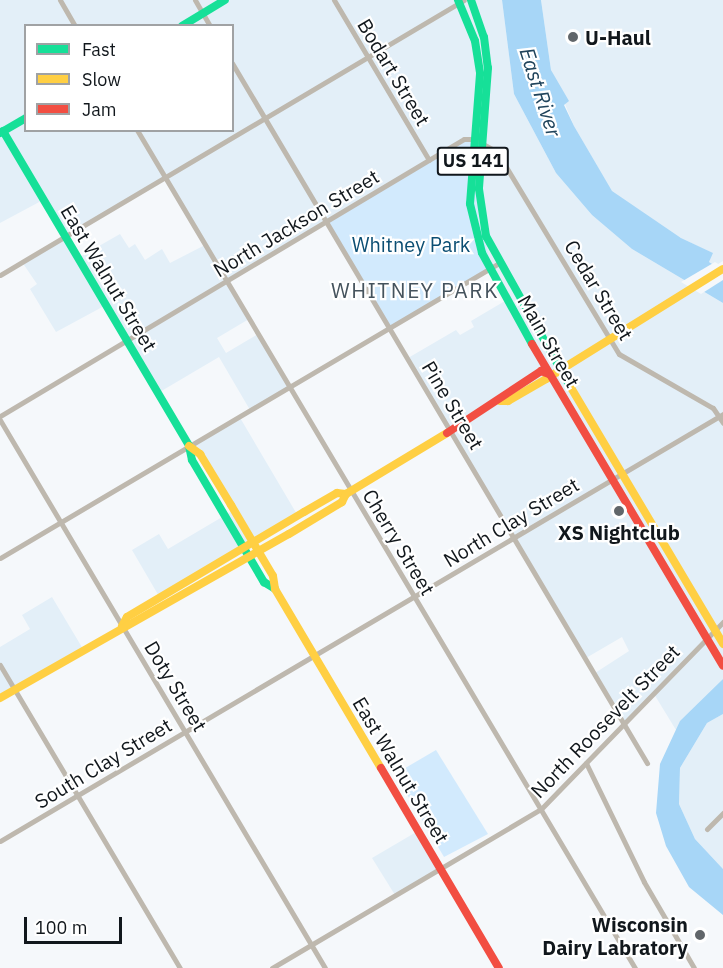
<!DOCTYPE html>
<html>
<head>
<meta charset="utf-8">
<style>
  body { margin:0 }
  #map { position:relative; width:723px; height:968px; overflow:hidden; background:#f5f8fb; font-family:"IBM Plex Sans",sans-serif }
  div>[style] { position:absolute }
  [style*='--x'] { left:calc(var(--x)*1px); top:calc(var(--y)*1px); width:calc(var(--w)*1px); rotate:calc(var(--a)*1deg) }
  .built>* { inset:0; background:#e3eff8 }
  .green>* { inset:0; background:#d2eafd }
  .water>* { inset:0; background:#a7d6f7 }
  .pier>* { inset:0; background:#f5f8fb }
  .street>* { height:5px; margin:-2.5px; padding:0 2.5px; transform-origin:2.5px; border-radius:2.5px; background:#beb8ae }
  .fast>* { height:8px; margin:-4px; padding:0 4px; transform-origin:4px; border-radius:4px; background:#16e098 }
  .slow>* { height:8px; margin:-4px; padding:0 4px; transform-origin:4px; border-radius:4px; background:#ffcf43 }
  .jam>* { height:8px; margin:-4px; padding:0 4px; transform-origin:4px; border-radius:4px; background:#f24e42 }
  .dots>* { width:16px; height:16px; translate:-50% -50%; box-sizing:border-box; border:3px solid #fff; border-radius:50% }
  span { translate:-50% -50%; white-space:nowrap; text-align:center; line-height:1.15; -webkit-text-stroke:4.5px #fff; paint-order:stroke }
  .shield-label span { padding:2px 4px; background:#fff; border:2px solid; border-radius:4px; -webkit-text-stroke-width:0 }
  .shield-label { font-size:18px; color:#11171c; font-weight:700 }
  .poi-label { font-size:20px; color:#11171c; font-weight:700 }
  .left { translate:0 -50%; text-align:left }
  .right { translate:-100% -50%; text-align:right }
  .street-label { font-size:20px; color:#11171c }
  .park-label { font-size:20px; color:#0b4e73 }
  .water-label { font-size:21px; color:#20445c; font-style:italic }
  .neighbourhood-label { font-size:21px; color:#45535d; letter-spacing:1.5px }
  .legend { position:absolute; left:24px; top:24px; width:210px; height:108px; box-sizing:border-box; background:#fff; border:2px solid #a0a2a4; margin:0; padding:8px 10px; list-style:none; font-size:18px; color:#11171c }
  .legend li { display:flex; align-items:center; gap:12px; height:30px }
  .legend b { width:30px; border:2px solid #a0a2a4 }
  .scale { position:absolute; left:24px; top:917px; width:98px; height:27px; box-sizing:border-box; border:3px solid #11171c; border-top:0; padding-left:8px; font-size:18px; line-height:21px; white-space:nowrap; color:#11171c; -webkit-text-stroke:4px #fff; paint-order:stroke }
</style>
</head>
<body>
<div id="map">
  <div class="built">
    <i style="clip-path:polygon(evenodd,0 0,502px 0,514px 94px,556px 173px,592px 215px,632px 249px,723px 303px,723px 679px,676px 730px,654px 694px,625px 723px,595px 673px,629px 651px,622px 637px,586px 658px,408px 358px,456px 330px,460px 335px,474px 327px,471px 321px,510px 298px,492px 267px,482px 236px,477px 189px,464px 139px,228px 282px,249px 319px,217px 338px,226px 353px,258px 334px,290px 387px,250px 410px,219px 357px,158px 393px,106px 305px,56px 332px,30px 289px,37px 284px,22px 262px,64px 236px,43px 200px,0 223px,0 0,26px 26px,232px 26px,232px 130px,26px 130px,26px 26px,0 0,165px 177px,205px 245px,170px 263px,162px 249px,145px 260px,135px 244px,129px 248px,120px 234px,78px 258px,65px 236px,165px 177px)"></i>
    <i style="clip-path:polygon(541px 0,723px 0,723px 261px,715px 266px,709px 262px,712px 253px,681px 238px,612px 192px,574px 126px,551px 70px)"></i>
    <i style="clip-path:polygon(239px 416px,298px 516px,160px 598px,132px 550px,159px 534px,168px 549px,234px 510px,200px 454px,189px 446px)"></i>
    <i style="clip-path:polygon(52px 597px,83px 649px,0 698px,0 647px,30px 629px,22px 615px)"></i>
    <i style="clip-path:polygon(723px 714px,723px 869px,695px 839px,679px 804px,680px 768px,707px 723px)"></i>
    <i style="clip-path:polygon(418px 831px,440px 869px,395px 895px,372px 858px)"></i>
  </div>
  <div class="green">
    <i style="clip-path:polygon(464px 139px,474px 139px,479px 220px,492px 267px,390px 328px,327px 223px)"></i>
    <i style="clip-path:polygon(436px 750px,488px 834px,444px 857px,395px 774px)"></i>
  </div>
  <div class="water">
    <i style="clip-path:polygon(502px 0,541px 0,551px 70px,569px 101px,564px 105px,574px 126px,612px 191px,681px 238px,713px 253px,709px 262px,723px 271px,723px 303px,632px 249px,592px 215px,556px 173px,514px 94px)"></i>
    <i style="clip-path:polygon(723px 679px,723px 714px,707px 723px,680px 768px,679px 804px,695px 839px,723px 869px,723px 915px,689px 887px,666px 846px,656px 813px,660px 764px,680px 721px)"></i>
  </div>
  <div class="pier">
    <i style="clip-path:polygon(715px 262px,723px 267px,723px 280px,701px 294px,681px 282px)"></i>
  </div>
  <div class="street">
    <i style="--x:60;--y:0;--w:30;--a:60"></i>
    <i style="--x:195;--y:0;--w:30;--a:60"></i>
    <i style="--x:334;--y:0;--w:186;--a:59.3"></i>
    <i style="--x:232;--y:63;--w:814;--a:59.34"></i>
    <i style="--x:137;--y:130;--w:975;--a:59.28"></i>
    <i style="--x:0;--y:275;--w:539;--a:-30.65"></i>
    <i style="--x:0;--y:416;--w:540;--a:-30.84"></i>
    <i style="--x:464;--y:139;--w:10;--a:0"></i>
    <i style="--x:474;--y:139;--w:26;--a:29"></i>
    <i style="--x:497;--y:152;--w:236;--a:58.9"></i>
    <i style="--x:619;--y:354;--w:108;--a:29.9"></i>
    <i style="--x:713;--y:408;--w:18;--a:56"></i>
    <i style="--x:0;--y:420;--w:637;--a:59.33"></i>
    <i style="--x:0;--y:558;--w:580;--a:-30.59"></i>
    <i style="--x:0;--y:665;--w:352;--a:59.3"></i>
    <i style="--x:586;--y:763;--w:132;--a:64"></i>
    <i style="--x:644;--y:882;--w:99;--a:59.8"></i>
    <i style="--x:707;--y:829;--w:23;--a:-45"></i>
    <i style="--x:0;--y:841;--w:840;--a:-30.57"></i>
    <i style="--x:272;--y:968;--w:312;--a:-30.6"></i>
    <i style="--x:541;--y:809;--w:261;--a:-45.8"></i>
  </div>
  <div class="fast">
    <i style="--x:458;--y:0;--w:44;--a:67.5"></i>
    <i style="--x:475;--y:41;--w:33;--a:81"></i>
    <i style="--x:480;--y:74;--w:130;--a:94.4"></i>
    <i style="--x:470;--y:204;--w:50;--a:76.2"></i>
    <i style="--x:482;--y:253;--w:104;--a:61.2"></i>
    <i style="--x:471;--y:0;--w:39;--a:71"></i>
    <i style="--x:484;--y:37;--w:31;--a:83"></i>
    <i style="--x:488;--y:68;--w:121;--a:94.3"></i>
    <i style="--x:479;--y:189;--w:48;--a:81.5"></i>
    <i style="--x:486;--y:236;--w:172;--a:60.8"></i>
    <i style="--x:182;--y:26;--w:50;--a:-31.2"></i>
    <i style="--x:3;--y:131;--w:366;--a:59.4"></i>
    <i style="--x:189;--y:446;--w:14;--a:78"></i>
    <i style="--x:192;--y:460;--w:142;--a:59.5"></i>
    <i style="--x:264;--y:582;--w:13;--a:32"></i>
    <i style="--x:0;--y:133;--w:30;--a:-30"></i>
  </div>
  <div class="slow">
    <i style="--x:570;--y:386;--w:300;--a:59.3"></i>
    <i style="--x:500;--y:401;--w:8;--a:0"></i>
    <i style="--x:508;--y:401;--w:44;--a:-30.1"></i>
    <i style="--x:546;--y:379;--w:208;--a:-31.9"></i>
    <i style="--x:189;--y:446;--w:14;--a:36"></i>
    <i style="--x:200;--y:454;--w:60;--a:58.7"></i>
    <i style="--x:231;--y:505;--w:82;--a:59.4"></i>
    <i style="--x:273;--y:576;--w:13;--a:81"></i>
    <i style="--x:275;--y:589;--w:208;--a:59.4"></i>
    <i style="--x:122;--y:626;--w:10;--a:-61"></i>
    <i style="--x:127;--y:617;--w:206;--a:-30.7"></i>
    <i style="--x:304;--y:512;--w:38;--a:-30"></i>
    <i style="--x:337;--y:493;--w:9;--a:6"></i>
    <i style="--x:0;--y:698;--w:332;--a:-29.6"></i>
    <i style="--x:289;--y:534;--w:62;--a:-31.1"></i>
    <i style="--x:342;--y:502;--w:9;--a:-63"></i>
    <i style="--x:346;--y:494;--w:118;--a:-31.1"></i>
  </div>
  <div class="jam">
    <i style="--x:532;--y:344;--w:374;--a:59.3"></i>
    <i style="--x:447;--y:433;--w:113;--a:-33.4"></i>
    <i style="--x:541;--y:371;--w:9;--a:21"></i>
    <i style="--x:381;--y:768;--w:232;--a:59.5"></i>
  </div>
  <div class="dots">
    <i style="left:573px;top:37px;background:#61666a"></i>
    <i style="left:619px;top:511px;background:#61666a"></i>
    <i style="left:700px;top:935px;background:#61666a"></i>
  </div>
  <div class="shield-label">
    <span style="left:473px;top:161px">US 141</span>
  </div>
  <div class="poi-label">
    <span class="left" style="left:585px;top:37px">U-Haul</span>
    <span style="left:619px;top:532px">XS Nightclub</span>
    <span class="right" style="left:688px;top:936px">Wisconsin<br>Dairy Labratory</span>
  </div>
  <div class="street-label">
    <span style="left:394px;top:72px;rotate:59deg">Bodart Street</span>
    <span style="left:296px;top:223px;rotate:-31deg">North Jackson Street</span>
    <span style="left:109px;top:278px;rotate:59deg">East Walnut Street</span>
    <span style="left:599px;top:290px;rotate:59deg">Cedar Street</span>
    <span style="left:549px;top:341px;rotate:60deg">Main Street</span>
    <span style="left:453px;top:405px;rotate:59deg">Pine Street</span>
    <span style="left:511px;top:522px;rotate:-31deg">North Clay Street</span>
    <span style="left:399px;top:542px;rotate:59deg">Cherry Street</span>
    <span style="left:176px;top:686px;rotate:59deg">Doty Street</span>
    <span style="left:605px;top:721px;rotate:-46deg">North Roosevelt Street</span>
    <span style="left:103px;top:763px;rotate:-31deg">South Clay Street</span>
    <span style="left:401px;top:770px;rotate:59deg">East Walnut Street</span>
  </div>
  <div class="park-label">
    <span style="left:411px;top:244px">Whitney Park</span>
  </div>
  <div class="water-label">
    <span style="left:541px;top:92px;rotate:72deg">East River</span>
  </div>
  <div class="neighbourhood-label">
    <span style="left:415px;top:290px">WHITNEY PARK</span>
  </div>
  <ul class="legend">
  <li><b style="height:8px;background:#16e098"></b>Fast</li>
  <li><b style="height:8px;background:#ffcf43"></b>Slow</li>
  <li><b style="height:8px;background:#f24e42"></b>Jam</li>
  </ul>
  <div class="scale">100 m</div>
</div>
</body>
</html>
